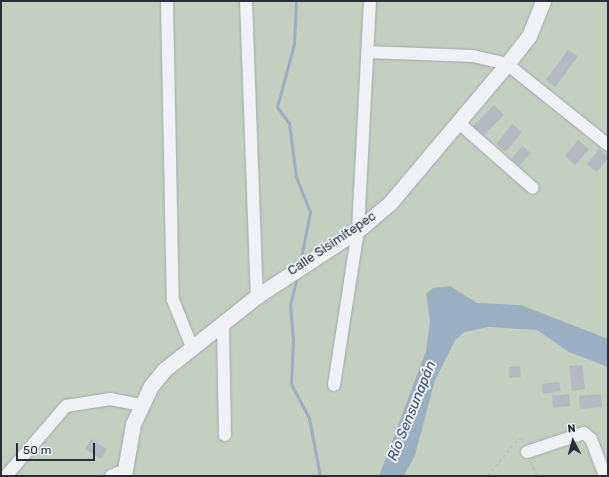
<!DOCTYPE html>
<html>
<head>
<meta charset="utf-8">
<style>
  body { margin:0 }
  #map { position:relative; width:609px; height:477px; overflow:hidden; background:#dde1e6; font-family:Rubik,sans-serif }
  div>[style] { position:absolute }
  [style*='--x'] { left:calc(var(--x)*1px); top:calc(var(--y)*1px); width:calc(var(--w)*1px); rotate:calc(var(--a)*1deg) }
  .green>* { inset:0; background:#c3cfbf }
  .water>* { inset:0; background:#9bafc3 }
  .stream>* { height:3px; margin:-1.5px; padding:0 1.5px; transform-origin:1.5px; border-radius:1.5px; background:#9bafc3 }
  .building>* { inset:0; background:#b5bac2 }
  .path>* { height:2px; margin-top:-1px; transform-origin:0; background:repeating-linear-gradient(90deg,#bcbfc5 0 3px,transparent 0 6px) }
  .roads { filter:drop-shadow(0 0 1px #a3a8af) drop-shadow(0 0 1px #a3a8af) }
  .minor>* { height:12px; margin:-6px; padding:0 6px; transform-origin:6px; border-radius:6px; background:#f0f1f5 }
  .tertiary>* { height:15px; margin:-7.5px; padding:0 7.5px; transform-origin:7.5px; border-radius:7.5px; background:#f0f1f5 }
  span { translate:-50% -50%; white-space:nowrap; text-align:center; line-height:1.15; -webkit-text-stroke:4px #edf0f4; paint-order:stroke }
  .street-label { font-size:13px; color:#282f3b }
  .water-label { font-size:14px; color:#364e6b; font-style:italic }
  .frame { position:absolute; inset:0; border:2px solid #282f3b; pointer-events:none }
  .north { position:absolute; left:553px; top:421px; width:40px; height:40px; -webkit-text-stroke:3px #edf0f4; paint-order:stroke; rotate:354deg; font-size:11px; font-weight:700; line-height:16px; text-align:center; color:#282f3b }
  .north::after { content:''; display:block; margin:auto; width:14px; height:18px; background:#282f3b; clip-path:polygon(50% 0,100% 100%,50% 72%,0 100%) }
  .scale { position:absolute; left:16px; top:443px; width:79px; height:18px; box-sizing:border-box; border:2px solid #282f3b; border-top:0; padding-left:5px; font-size:12px; line-height:14px; white-space:nowrap; color:#282f3b; -webkit-text-stroke:3px #edf0f4; paint-order:stroke }
</style>
</head>
<body>
<div id="map">
  <div class="green">
    <i style="clip-path:polygon(1px 1px,608px 1px,608px 476px,1px 476px)"></i>
  </div>
  <div class="water">
    <i style="clip-path:polygon(450px 286px,477px 303px,521px 305px,608px 339px,608px 367px,569px 352px,537px 330px,488px 327px,465px 332px,456px 339px,435px 380px,415px 455px,404px 476px,379px 476px,426px 351px,430px 321px,426px 294px,433px 288px)"></i>
  </div>
  <div class="stream">
    <i style="--x:296;--y:1;--w:43;--a:92.7"></i>
    <i style="--x:294;--y:44;--w:65;--a:105.1"></i>
    <i style="--x:277;--y:107;--w:20;--a:53"></i>
    <i style="--x:289;--y:123;--w:54;--a:82.6"></i>
    <i style="--x:296;--y:177;--w:38;--a:68"></i>
    <i style="--x:310;--y:212;--w:47;--a:101.1"></i>
    <i style="--x:296;--y:281;--w:25;--a:104"></i>
    <i style="--x:290;--y:305;--w:34;--a:85"></i>
    <i style="--x:293;--y:339;--w:45;--a:92.5"></i>
    <i style="--x:291;--y:384;--w:38;--a:62"></i>
    <i style="--x:309;--y:418;--w:59;--a:79.3"></i>
  </div>
  <div class="building">
    <i style="clip-path:polygon(568px 50px,578px 56px,555px 87px,546px 80px)"></i>
    <i style="clip-path:polygon(494px 105px,504px 115px,482px 137px,472px 127px)"></i>
    <i style="clip-path:polygon(512px 124px,522px 132px,506px 152px,496px 144px)"></i>
    <i style="clip-path:polygon(578px 140px,589px 149px,575px 165px,565px 156px)"></i>
    <i style="clip-path:polygon(522px 146px,531px 153px,519px 166px,511px 159px)"></i>
    <i style="clip-path:polygon(600px 148px,608px 158px,597px 172px,587px 164px)"></i>
    <i style="clip-path:polygon(582px 365px,585px 389px,572px 391px,569px 366px)"></i>
    <i style="clip-path:polygon(520px 366px,521px 377px,509px 378px,509px 367px)"></i>
    <i style="clip-path:polygon(559px 382px,561px 391px,543px 394px,541px 384px)"></i>
    <i style="clip-path:polygon(569px 394px,570px 406px,553px 408px,552px 396px)"></i>
    <i style="clip-path:polygon(601px 394px,602px 407px,580px 409px,579px 396px)"></i>
    <i style="clip-path:polygon(91px 439px,107px 449px,101px 459px,85px 449px)"></i>
  </div>
  <div class="path">
    <i style="--x:531;--y:462;--w:15;--a:67"></i>
    <i style="--x:488;--y:476;--w:48;--a:-51"></i>
    <i style="--x:518;--y:439;--w:4;--a:-14"></i>
    <i style="--x:522;--y:438;--w:5;--a:68"></i>
  </div>
  <div class="roads">
    <div class="minor">
      <i style="--x:167;--y:1;--w:299;--a:88.9"></i>
      <i style="--x:173;--y:300;--w:51;--a:68"></i>
      <i style="--x:246;--y:1;--w:295;--a:87.9"></i>
      <i style="--x:367;--y:52;--w:106;--a:2.2"></i>
      <i style="--x:473;--y:56;--w:35;--a:13"></i>
      <i style="--x:507;--y:64;--w:129;--a:38.7"></i>
      <i style="--x:459;--y:123;--w:98;--a:41.3"></i>
      <i style="--x:223;--y:325;--w:110;--a:89"></i>
      <i style="--x:334;--y:385;--w:157;--a:-81.2"></i>
      <i style="--x:358;--y:230;--w:229;--a:-87"></i>
      <i style="--x:527;--y:452;--w:60;--a:-18.4"></i>
      <i style="--x:584;--y:433;--w:9;--a:41"></i>
      <i style="--x:591;--y:439;--w:40;--a:69"></i>
      <i style="--x:6;--y:476;--w:92;--a:-49.4"></i>
      <i style="--x:66;--y:406;--w:45;--a:-9"></i>
      <i style="--x:110;--y:399;--w:31;--a:11"></i>
      <i style="--x:111;--y:476;--w:15;--a:-23"></i>
    </div>
    <div class="tertiary">
      <i style="--x:124;--y:476;--w:53;--a:-80.2"></i>
      <i style="--x:133;--y:424;--w:42;--a:-64.7"></i>
      <i style="--x:151;--y:386;--w:21;--a:-51"></i>
      <i style="--x:164;--y:370;--w:119;--a:-38.5"></i>
      <i style="--x:257;--y:296;--w:121;--a:-33.2"></i>
      <i style="--x:358;--y:230;--w:42;--a:-40.2"></i>
      <i style="--x:390;--y:203;--w:182;--a:-49.9"></i>
      <i style="--x:507;--y:64;--w:36;--a:-52"></i>
      <i style="--x:529;--y:36;--w:38;--a:-68"></i>
    </div>
  </div>
  <div class="street-label">
    <span style="left:332px;top:244px;rotate:-34deg">Calle Sisimitepec</span>
  </div>
  <div class="water-label">
    <span style="left:412px;top:411px;rotate:-68deg">Río Sensunapán</span>
  </div>
  <div class="frame"></div>
  <div class="north">N</div>
  <div class="scale">50 m</div>
</div>
</body>
</html>
